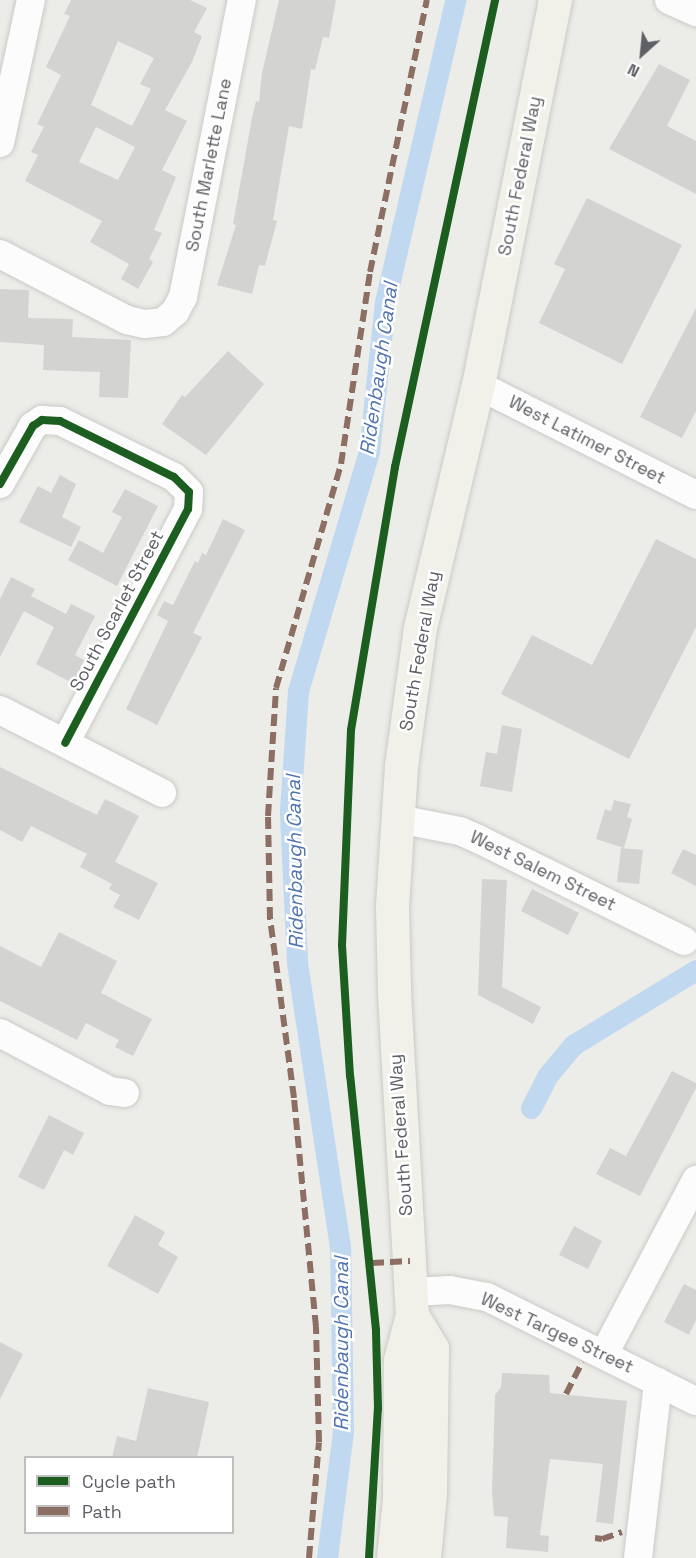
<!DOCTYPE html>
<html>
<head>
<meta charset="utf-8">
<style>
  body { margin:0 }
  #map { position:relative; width:696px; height:1558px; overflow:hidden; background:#ecece8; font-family:"Space Grotesk",sans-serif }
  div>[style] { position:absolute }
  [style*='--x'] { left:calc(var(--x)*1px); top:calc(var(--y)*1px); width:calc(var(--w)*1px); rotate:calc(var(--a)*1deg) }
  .canal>* { height:21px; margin:-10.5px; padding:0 10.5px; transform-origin:10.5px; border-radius:10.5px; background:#c1d8f1 }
  .building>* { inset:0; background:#d3d3d1 }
  .roads { filter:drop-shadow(0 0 2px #cacac9) drop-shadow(0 0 2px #cacac9) }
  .minor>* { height:28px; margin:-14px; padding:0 14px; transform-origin:14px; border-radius:14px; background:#fcfcfc }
  .major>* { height:33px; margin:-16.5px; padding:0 16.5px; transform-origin:16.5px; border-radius:16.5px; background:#f2f1e9 }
  .quiet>* { height:6px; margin-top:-3px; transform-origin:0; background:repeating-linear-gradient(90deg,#8d6e63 0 12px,transparent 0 18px) }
  .cycleway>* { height:8px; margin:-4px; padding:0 4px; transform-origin:4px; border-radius:4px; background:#1b5e20 }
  span { translate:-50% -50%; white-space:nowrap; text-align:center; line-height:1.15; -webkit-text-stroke:5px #fff; paint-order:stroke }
  .street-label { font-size:18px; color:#5e6065 }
  .water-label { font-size:20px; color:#5174ae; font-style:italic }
  .legend { position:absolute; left:24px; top:1456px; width:210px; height:78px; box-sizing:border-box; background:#fff; border:2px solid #bfbfc1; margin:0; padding:8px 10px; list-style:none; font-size:18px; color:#5e6065 }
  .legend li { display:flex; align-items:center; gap:12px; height:30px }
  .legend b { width:30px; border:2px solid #bfbfc1 }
  .north { position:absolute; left:612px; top:24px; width:60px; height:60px; -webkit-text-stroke:4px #fff; paint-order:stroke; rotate:207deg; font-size:16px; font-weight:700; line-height:24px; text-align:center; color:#5e6065 }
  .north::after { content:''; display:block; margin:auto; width:21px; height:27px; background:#5e6065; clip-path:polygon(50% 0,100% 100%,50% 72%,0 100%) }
</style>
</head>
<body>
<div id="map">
  <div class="canal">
    <i style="--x:531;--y:1108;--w:37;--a:-63"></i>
    <i style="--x:548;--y:1075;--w:39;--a:-50"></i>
    <i style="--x:573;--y:1045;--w:144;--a:-31.4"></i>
    <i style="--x:327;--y:1558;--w:128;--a:-82.8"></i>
    <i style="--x:343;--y:1431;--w:184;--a:-90.9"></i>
    <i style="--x:340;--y:1247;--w:288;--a:-98.6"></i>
    <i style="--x:297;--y:962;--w:151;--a:-92.7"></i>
    <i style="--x:290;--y:811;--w:120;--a:-86.2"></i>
    <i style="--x:298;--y:691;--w:249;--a:-73.5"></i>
    <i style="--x:369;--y:452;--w:151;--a:-83.9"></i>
    <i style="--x:385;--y:302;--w:310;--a:-76.9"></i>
  </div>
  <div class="building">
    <i style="clip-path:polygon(evenodd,71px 0,190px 0,207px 8px,194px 32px,202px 36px,192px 62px,165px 110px,187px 121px,162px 170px,176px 177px,154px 230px,162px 233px,149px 259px,153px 262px,138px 289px,121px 279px,129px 264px,90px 242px,102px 221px,25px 181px,38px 155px,31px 152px,44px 127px,37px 124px,61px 75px,46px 67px,70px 16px,64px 14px,71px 0,118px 41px,154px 58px,140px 84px,151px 89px,132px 126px,91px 105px,118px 41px,71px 0,96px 127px,135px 147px,118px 180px,79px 162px,96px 127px)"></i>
    <i style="clip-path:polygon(279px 0,336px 0,329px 38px,323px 37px,315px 70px,311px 69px,302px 129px,289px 126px,273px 220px,277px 221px,265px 266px,259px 265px,252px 294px,217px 285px,236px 225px,233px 224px,252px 118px,256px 101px,259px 102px,262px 73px)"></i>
    <i style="clip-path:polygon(659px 64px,690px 80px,667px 126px,696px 141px,696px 194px,609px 149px)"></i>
    <i style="clip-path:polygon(587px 198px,682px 245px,622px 364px,539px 323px,565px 269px,554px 264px)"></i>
    <i style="clip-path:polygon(0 289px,29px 290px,28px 318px,73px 319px,72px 337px,131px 340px,128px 398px,99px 397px,100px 372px,43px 370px,44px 345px,0 342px)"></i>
    <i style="clip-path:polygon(696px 308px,696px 411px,682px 438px,640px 417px)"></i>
    <i style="clip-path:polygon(228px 351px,264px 384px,206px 455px,162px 424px,182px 395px,185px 397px)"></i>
    <i style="clip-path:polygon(60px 475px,76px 484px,62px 517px,81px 527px,71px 547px,19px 522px,38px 486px,51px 493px)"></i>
    <i style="clip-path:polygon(125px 489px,158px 506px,117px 586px,68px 560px,79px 540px,103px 553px,122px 517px,112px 512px)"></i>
    <i style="clip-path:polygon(223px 519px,245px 530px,193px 633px,202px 637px,157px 725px,126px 709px,168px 621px,157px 615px,164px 601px,173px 605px,195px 561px,198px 563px,202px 553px,206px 555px)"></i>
    <i style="clip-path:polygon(656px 539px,696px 559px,696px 627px,629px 759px,501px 694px,532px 635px,592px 665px)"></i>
    <i style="clip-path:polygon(11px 577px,35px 589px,31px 596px,66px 614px,71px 604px,95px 616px,75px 655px,86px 661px,74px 684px,36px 664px,54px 627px,24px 611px,0 657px,0 599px)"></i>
    <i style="clip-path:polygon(502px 725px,522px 729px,512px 792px,480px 786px,486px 752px,497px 754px)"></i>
    <i style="clip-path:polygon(0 767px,97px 815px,105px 799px,139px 816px,115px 862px,158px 883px,139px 920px,113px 907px,120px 895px,109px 889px,112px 884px,80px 867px,87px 854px,31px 826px,22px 842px,0 830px)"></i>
    <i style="clip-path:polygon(614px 800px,631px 804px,627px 817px,632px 819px,624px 848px,596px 839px,605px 809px,611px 811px)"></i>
    <i style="clip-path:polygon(621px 848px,643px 850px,639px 884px,617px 882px)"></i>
    <i style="clip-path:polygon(683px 849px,696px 855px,696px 886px,671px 873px)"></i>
    <i style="clip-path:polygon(482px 879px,507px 880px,502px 987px,541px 1007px,533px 1024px,478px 995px)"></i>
    <i style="clip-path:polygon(532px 889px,579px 913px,568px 935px,521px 911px)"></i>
    <i style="clip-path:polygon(59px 932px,117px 961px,101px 993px,152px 1019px,133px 1056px,115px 1047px,119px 1040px,86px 1023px,77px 1040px,0 1001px,0 946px,41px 967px)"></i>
    <i style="clip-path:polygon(672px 1071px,696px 1083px,696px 1088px,640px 1196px,596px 1174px,610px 1148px,626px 1156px)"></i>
    <i style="clip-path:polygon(49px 1115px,84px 1133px,73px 1155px,64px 1150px,44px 1190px,18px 1177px)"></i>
    <i style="clip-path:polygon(135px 1215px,165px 1232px,158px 1245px,178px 1257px,158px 1294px,107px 1266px)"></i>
    <i style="clip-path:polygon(574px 1226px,602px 1241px,588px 1269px,559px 1255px)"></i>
    <i style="clip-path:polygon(684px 1284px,696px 1290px,696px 1320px,689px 1335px,664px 1322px)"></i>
    <i style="clip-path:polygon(0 1342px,23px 1354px,0 1399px)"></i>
    <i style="clip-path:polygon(502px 1373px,549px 1375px,550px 1393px,627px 1401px,613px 1524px,596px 1522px,603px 1464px,550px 1459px,540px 1535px,549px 1536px,548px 1552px,506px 1548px,508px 1517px,494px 1516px,492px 1492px,495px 1395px,501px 1387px)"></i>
    <i style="clip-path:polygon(148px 1388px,209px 1402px,197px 1458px,112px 1458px,117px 1436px,136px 1441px)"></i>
  </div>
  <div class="roads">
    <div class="minor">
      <i style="--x:669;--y:0;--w:30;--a:24"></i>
      <i style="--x:0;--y:143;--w:146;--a:-77.8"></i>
      <i style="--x:0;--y:254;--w:143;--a:27.5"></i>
      <i style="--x:127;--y:320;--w:18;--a:13"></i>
      <i style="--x:145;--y:324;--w:18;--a:-6"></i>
      <i style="--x:163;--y:322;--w:16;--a:-40"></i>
      <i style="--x:175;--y:312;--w:17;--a:-62"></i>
      <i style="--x:183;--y:297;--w:303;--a:-78.8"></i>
      <i style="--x:478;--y:385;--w:244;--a:26.8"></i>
      <i style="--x:0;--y:484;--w:67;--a:-60.4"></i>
      <i style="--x:33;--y:426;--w:11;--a:-34"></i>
      <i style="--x:42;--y:420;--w:18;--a:3"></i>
      <i style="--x:60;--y:421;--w:127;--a:26.2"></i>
      <i style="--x:174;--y:477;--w:21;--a:45"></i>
      <i style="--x:189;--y:492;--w:17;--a:93"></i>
      <i style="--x:188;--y:509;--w:264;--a:117.7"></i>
      <i style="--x:0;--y:710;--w:182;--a:27.1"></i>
      <i style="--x:398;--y:819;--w:63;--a:11"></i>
      <i style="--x:460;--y:831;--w:20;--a:24"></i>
      <i style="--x:478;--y:839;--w:230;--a:26.3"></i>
      <i style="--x:0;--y:1033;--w:124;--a:27.8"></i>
      <i style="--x:110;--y:1091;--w:15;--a:8"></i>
      <i style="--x:411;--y:1292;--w:39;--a:-3"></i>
      <i style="--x:450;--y:1290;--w:38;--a:11"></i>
      <i style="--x:487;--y:1297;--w:233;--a:26.5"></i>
      <i style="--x:604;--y:1354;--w:197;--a:-62.1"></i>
      <i style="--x:638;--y:1558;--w:177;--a:-83.5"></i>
    </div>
    <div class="major">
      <i style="--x:412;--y:1315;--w:39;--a:59"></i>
      <i style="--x:432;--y:1348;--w:146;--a:90.8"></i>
      <i style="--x:430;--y:1494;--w:64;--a:95.4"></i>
      <i style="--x:393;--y:1558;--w:59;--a:-84.2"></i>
      <i style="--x:399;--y:1499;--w:139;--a:-89.6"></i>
      <i style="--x:400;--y:1360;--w:47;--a:-75.1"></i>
      <i style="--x:412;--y:1315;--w:326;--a:-93.2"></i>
      <i style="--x:394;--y:989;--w:83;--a:-91.4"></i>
      <i style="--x:392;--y:906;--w:140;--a:-86.3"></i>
      <i style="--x:401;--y:766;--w:139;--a:-82.2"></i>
      <i style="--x:420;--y:628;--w:250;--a:-76.6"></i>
      <i style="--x:478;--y:385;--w:393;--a:-78.7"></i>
    </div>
  </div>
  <div class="quiet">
    <i style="--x:372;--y:1263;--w:38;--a:-3"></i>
    <i style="--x:566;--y:1394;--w:36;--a:-63"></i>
    <i style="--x:595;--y:1538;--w:7;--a:8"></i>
    <i style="--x:602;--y:1539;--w:21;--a:-19"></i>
    <i style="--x:309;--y:1558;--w:116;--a:-85.1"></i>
    <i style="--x:319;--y:1442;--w:115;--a:-91.5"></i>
    <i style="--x:316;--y:1327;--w:230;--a:-95.5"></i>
    <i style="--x:294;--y:1098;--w:181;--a:-97.6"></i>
    <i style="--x:270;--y:919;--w:103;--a:-91.1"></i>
    <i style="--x:268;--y:816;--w:128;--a:-86.4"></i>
    <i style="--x:276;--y:688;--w:233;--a:-73.8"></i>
    <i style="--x:341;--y:464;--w:194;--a:-81.4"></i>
    <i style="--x:370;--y:272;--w:278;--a:-78.2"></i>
  </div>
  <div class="cycleway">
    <i style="--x:0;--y:484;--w:67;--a:-60.4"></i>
    <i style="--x:33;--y:426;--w:11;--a:-34"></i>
    <i style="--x:42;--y:420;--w:18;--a:3"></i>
    <i style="--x:60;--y:421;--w:127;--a:26.2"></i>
    <i style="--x:174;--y:477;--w:21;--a:45"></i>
    <i style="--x:189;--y:492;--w:17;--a:93"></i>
    <i style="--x:188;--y:509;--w:264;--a:117.7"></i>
    <i style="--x:369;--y:1558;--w:150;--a:-86.6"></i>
    <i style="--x:378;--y:1408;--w:78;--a:-91.5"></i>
    <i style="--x:376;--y:1330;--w:255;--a:-95.8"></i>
    <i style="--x:350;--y:1076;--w:131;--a:-93.5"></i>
    <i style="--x:342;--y:945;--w:215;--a:-87.6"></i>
    <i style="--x:351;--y:730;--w:267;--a:-80.5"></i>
    <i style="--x:395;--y:467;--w:478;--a:-77.9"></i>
  </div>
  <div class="street-label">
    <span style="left:209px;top:165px;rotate:-79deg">South Marlette Lane</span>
    <span style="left:520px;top:176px;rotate:-79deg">South Federal Way</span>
    <span style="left:587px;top:440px;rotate:27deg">West Latimer Street</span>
    <span style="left:117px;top:611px;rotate:-62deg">South Scarlet Street</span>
    <span style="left:420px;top:651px;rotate:-80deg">South Federal Way</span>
    <span style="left:543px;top:871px;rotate:26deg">West Salem Street</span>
    <span style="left:401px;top:1135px;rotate:-94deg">South Federal Way</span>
    <span style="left:557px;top:1333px;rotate:25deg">West Targee Street</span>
  </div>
  <div class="water-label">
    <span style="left:379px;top:369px;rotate:-82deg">Ridenbaugh Canal</span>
    <span style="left:295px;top:862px;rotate:-91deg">Ridenbaugh Canal</span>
    <span style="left:341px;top:1344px;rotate:-90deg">Ridenbaugh Canal</span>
  </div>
  <ul class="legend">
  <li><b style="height:8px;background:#1b5e20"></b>Cycle path</li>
  <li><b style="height:8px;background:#8d6e63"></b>Path</li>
  </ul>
  <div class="north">N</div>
</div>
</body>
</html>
